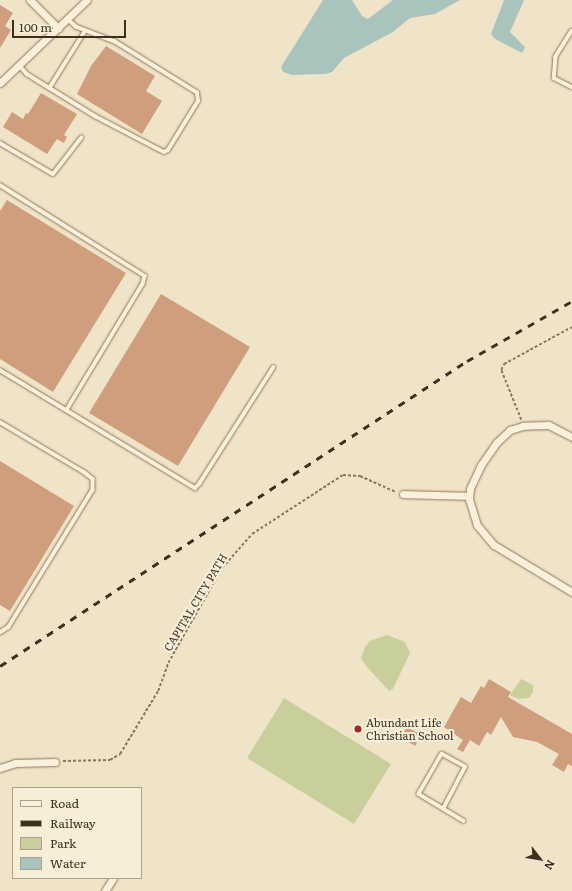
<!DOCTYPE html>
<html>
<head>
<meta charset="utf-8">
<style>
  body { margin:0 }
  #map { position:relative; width:572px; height:891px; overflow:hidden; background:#f0e4c8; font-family:Literata,serif }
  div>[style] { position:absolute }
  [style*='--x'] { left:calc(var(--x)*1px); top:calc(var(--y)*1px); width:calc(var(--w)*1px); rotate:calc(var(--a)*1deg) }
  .green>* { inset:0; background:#c9cf9b }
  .water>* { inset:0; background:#a9c4bc }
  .building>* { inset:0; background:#cf9f7d }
  .path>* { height:1.5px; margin-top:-0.75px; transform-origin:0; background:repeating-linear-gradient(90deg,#8d765c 0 3px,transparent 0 5px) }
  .roads { filter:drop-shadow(0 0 1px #8d765c) drop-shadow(0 0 1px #8d765c) }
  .service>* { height:3.5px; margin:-1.75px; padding:0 1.75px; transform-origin:1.75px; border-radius:1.75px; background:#faf1dc }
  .minor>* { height:7px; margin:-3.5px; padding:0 3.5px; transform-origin:3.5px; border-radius:3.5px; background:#faf1dc }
  .rail>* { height:2.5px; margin-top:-1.25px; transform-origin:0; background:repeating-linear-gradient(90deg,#3d2e20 0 7px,transparent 0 14px) }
  .dots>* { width:11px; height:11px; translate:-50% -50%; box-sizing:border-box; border:2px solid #f7eed8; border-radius:50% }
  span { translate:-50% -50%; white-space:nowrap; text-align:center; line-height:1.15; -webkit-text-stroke:4px #f7eed8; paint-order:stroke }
  .street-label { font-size:11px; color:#3d2e20 }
  .poi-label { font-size:11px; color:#3d2e20 }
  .left { translate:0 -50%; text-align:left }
  .legend { position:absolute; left:12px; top:787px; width:130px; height:92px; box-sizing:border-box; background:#f7eed8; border:1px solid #ada18e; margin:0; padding:5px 7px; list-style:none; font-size:12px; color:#3d2e20 }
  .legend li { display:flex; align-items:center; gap:8px; height:20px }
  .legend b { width:20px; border:1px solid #ada18e }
  .north { position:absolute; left:520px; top:839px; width:40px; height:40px; -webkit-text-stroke:3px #f7eed8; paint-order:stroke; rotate:121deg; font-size:11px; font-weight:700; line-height:16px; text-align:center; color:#3d2e20 }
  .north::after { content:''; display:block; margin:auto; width:14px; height:18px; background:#3d2e20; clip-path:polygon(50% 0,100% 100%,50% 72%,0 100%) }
  .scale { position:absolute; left:12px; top:20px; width:114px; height:18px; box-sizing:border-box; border:2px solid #3d2e20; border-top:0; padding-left:5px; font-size:12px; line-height:14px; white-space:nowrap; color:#3d2e20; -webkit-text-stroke:3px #f7eed8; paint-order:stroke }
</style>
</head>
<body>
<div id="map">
  <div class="green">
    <i style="clip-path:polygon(387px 635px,405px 642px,410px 653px,393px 689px,389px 691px,367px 667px,361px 658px,365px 647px,370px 641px)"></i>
    <i style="clip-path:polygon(521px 679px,533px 685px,533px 692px,529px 698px,518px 699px,510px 695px)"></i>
    <i style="clip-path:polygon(284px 698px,391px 764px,354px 824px,247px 758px)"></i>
  </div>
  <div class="water">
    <i style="clip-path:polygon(323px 0,352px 0,362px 16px,368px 19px,393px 0,460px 0,435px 14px,410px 18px,393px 32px,344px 58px,332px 72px,325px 74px,292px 75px,283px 72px,281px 67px)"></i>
    <i style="clip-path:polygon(504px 0,524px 0,510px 32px,525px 47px,522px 53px,495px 39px,491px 34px)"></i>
  </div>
  <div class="building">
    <i style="clip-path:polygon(0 5px,13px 13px,5px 26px,11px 30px,0 48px)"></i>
    <i style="clip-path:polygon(106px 46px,155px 76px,146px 91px,162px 101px,142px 134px,77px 94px,91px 66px)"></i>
    <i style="clip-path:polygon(41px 93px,77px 114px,64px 135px,67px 137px,64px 143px,57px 139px,47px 154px,3px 127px,12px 112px,23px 119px,26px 113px,28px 114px)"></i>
    <i style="clip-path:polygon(7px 200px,126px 273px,53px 392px,0 359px,0 211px)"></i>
    <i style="clip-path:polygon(161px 294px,250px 347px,178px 466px,89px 413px)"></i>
    <i style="clip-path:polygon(0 461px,74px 506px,10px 611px,0 605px)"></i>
    <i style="clip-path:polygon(489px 679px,511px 692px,508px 697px,572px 734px,572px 766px,568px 764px,564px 772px,552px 765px,559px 754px,537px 742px,513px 737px,501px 717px,491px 735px,487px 732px,479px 746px,470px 740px,463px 752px,457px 749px,463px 740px,444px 727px,461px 697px,471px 703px,481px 686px,484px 688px)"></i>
    <i style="clip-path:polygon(407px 727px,421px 735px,415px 746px,401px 737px)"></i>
  </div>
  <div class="path">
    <i style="--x:521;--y:420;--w:54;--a:-111.8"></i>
    <i style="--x:501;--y:370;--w:7;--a:-63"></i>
    <i style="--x:504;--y:364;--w:77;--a:-28.6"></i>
    <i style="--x:63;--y:761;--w:47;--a:-1.2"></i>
    <i style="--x:110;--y:760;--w:12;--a:-31"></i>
    <i style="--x:120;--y:754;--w:74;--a:-58.9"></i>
    <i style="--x:158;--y:691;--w:30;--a:-70"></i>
    <i style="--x:168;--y:663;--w:109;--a:-60.4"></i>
    <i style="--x:222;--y:568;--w:45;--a:-48.6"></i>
    <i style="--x:252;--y:534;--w:108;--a:-33"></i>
    <i style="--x:343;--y:475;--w:17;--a:3"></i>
    <i style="--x:360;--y:476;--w:39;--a:24"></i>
  </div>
  <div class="roads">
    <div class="service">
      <i style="--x:572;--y:31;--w:31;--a:122"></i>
      <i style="--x:556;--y:57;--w:21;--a:95"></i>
      <i style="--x:554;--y:78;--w:20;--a:27"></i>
      <i style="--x:19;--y:65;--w:12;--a:48"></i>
      <i style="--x:27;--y:74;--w:80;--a:31.7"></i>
      <i style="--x:95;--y:116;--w:78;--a:27.6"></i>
      <i style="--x:164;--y:152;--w:4;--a:-27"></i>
      <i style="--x:168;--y:150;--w:57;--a:-58.5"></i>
      <i style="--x:198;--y:101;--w:8;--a:-97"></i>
      <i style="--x:197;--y:93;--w:97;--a:-148.1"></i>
      <i style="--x:115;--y:42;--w:42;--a:-159"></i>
      <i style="--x:76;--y:27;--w:12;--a:-138"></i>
      <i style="--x:50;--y:87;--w:66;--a:-58"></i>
      <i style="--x:0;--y:143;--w:61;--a:30.3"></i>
      <i style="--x:53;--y:174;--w:46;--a:-52.1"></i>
      <i style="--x:0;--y:185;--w:171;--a:32.1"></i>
      <i style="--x:145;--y:276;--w:8;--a:104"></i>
      <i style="--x:143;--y:284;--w:147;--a:121.1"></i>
      <i style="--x:0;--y:370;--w:228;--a:31.2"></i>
      <i style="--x:195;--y:488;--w:6;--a:-45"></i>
      <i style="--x:199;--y:484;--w:138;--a:-57.5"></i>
      <i style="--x:0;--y:422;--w:98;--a:30.8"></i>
      <i style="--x:84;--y:472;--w:11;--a:38"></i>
      <i style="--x:93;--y:479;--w:11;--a:90"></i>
      <i style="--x:93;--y:490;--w:161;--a:121.5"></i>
      <i style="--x:9;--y:627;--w:11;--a:146"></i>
      <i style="--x:443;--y:809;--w:47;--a:-62.4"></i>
      <i style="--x:465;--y:767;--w:26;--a:-151"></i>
      <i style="--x:442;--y:754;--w:46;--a:119.9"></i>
      <i style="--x:419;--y:794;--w:52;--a:31"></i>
    </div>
    <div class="minor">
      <i style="--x:30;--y:0;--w:40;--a:45"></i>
      <i style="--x:0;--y:83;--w:120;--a:-43.7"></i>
      <i style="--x:572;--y:437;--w:27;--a:-153"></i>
      <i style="--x:548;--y:425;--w:25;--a:178"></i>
      <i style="--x:523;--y:426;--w:14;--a:163"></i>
      <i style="--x:510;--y:430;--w:18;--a:137"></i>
      <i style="--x:497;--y:442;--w:28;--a:125"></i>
      <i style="--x:481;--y:465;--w:26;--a:115"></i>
      <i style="--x:470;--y:489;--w:10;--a:96"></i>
      <i style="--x:469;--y:499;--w:27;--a:73"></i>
      <i style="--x:477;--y:525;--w:26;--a:50"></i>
      <i style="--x:494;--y:545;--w:91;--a:31.1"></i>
      <i style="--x:403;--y:494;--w:66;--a:1.7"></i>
      <i style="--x:0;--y:768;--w:16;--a:-18"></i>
      <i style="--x:15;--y:763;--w:40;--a:-1.4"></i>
      <i style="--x:105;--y:891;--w:15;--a:-58"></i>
    </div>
  </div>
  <div class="rail">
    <i style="--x:0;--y:666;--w:558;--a:-33.15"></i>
    <i style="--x:467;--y:361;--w:121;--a:-29.7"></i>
  </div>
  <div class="dots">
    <i style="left:358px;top:729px;background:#9e2a2b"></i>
  </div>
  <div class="street-label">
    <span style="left:195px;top:602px;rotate:-59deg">CAPITAL CITY PATH</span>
  </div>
  <div class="poi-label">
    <span class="left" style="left:366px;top:729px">Abundant Life<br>Christian School</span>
  </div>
  <ul class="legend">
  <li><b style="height:5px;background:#faf1dc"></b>Road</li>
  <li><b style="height:5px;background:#3d2e20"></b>Railway</li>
  <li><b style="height:11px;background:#c9cf9b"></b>Park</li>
  <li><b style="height:11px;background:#a9c4bc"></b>Water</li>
  </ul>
  <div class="north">N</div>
  <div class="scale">100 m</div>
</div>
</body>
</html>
